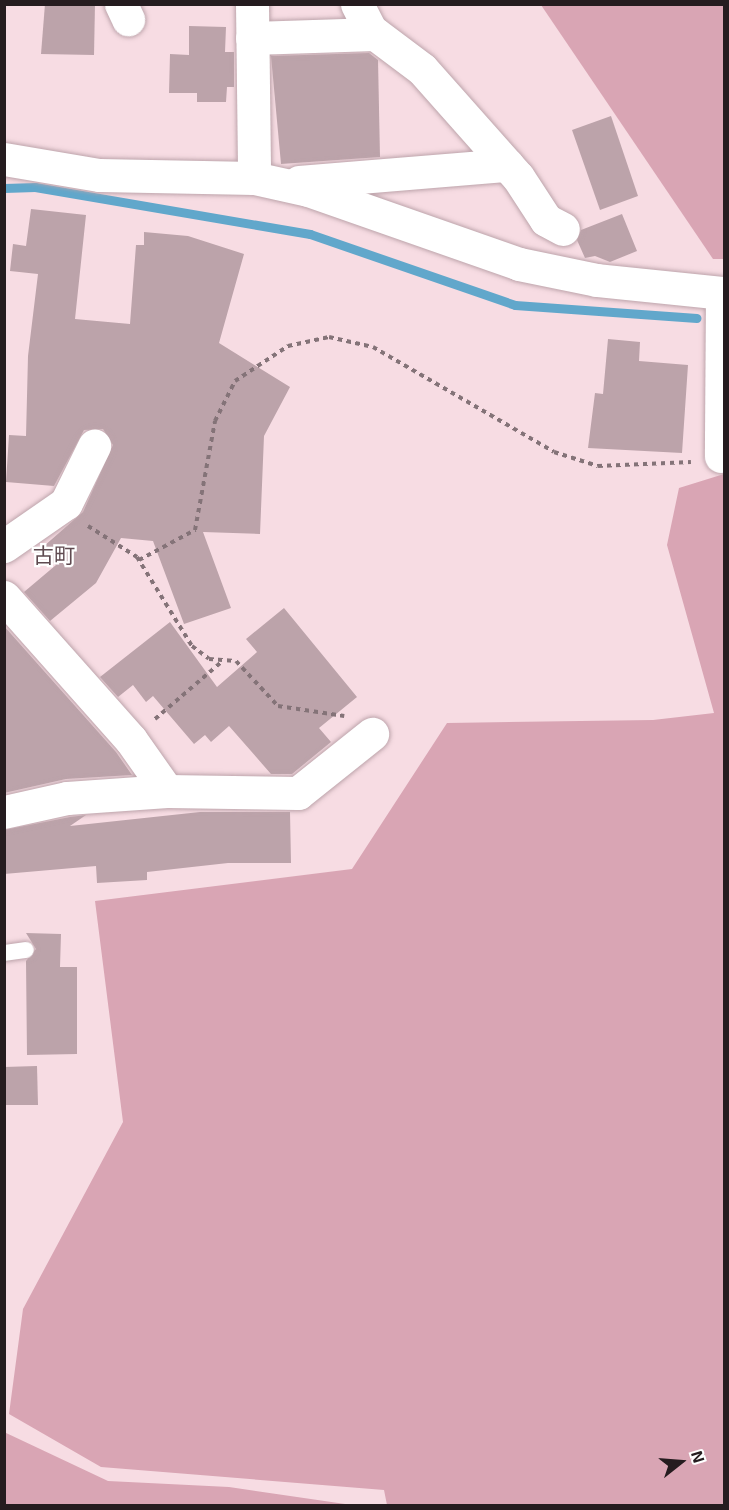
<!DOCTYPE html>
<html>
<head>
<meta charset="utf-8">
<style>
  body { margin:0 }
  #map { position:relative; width:729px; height:1510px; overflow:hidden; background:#f7dce3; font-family:"Exo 2","Noto Sans JP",sans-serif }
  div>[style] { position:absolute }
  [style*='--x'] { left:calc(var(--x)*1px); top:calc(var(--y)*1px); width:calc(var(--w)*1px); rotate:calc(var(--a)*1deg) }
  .green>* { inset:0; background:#d9a5b4 }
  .stream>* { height:9px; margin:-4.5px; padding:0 4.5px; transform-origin:4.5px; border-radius:4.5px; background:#61a7cb }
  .building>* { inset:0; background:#bca3aa }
  .path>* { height:4px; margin-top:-2px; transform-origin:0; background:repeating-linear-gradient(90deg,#847378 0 4.5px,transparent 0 9px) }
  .roads { filter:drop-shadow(0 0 2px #bda4ab) drop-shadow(0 0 2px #bda4ab) }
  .service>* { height:16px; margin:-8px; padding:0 8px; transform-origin:8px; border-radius:8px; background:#fff }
  .minor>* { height:33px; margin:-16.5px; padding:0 16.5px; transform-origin:16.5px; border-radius:16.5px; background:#fff }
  span { translate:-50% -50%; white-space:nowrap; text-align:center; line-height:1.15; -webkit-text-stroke:4.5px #fff; paint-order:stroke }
  .quarter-label { font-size:21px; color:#5f4a50 }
  .frame { position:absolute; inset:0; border:6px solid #251c1f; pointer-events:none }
  .north { position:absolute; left:651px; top:1432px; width:60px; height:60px; -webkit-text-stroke:4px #fff; paint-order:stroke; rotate:73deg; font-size:16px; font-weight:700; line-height:24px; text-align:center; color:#251c1f }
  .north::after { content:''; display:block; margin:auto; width:21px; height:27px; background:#251c1f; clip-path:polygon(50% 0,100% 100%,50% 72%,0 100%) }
</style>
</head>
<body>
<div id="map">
  <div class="green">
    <i style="clip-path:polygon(541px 5px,724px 5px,724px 259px,713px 259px)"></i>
    <i style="clip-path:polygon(724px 474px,724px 1505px,387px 1505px,384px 1490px,101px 1467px,9px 1414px,23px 1309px,123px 1122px,95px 901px,352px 869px,447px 723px,653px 720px,714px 713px,667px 545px,679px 488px)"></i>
    <i style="clip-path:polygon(4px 1432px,108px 1481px,229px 1487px,352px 1505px,5px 1505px)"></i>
  </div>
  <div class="stream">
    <i style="--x:4;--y:188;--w:31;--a:-2"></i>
    <i style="--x:35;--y:187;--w:279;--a:9.7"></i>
    <i style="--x:310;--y:234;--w:217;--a:19.1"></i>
    <i style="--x:515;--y:305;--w:182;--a:4.1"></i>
  </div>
  <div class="building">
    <i style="clip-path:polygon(45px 4px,95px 4px,94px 55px,41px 54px)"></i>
    <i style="clip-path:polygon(189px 26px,226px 27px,225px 52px,234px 52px,234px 87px,227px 87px,226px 102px,197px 102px,197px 93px,169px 93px,170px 54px,189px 55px)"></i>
    <i style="clip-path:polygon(369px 53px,378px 60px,380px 157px,281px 164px,271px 56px)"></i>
    <i style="clip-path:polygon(611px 116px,638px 196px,600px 210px,572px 130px)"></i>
    <i style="clip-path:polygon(31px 209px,86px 215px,75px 319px,130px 324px,136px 245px,144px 245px,144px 232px,188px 236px,244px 254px,219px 343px,290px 387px,264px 436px,260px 534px,203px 532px,231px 608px,184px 624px,153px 541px,121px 538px,96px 583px,50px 621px,24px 592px,56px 565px,36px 553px,83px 512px,113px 445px,103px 429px,84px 430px,54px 486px,6px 482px,9px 435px,26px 436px,28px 356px,38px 274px,10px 271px,13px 244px,26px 246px)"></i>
    <i style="clip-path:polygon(622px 214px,637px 251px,610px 262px,595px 256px,585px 258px,577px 240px,581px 230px)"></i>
    <i style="clip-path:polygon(608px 339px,640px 342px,639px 361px,688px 365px,682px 453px,588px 448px,595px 393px,603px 394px)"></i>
    <i style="clip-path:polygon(284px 608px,357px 697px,319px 728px,331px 742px,292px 774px,271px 774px,229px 726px,211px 742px,205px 735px,194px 744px,153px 696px,146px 702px,133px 685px,118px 697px,100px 677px,170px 622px,217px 687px,257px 652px,246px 639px)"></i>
    <i style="clip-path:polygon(4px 626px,116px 752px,132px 775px,66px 779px,4px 793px)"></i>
    <i style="clip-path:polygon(200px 812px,290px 812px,291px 863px,228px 863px,147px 872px,147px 880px,97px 883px,96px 866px,4px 874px,4px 830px,70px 817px,86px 815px,70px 826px)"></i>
    <i style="clip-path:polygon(26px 933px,61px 934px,60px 967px,77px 967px,77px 1054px,27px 1055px,26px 961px,36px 949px)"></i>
    <i style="clip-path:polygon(37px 1066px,38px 1105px,4px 1105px,4px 1067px)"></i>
  </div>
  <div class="path">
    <i style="--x:88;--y:526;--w:58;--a:32.3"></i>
    <i style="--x:137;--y:557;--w:105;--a:58.3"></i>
    <i style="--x:192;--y:646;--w:21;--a:37"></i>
    <i style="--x:209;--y:659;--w:27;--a:4"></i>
    <i style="--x:236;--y:661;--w:62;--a:47"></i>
    <i style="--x:278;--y:706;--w:67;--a:8.6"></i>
    <i style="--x:139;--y:560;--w:64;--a:-28.2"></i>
    <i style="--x:195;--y:530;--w:111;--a:-79.6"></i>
    <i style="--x:215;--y:421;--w:45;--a:-63.4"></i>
    <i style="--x:235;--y:381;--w:64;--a:-33.4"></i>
    <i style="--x:288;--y:346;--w:42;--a:-12.4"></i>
    <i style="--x:329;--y:337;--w:45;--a:12.8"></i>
    <i style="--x:373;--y:347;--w:209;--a:30.1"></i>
    <i style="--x:554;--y:452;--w:46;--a:17.7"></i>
    <i style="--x:598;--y:466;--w:93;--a:-2.5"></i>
    <i style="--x:155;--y:719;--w:86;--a:-40.7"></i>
  </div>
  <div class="roads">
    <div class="service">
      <i style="--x:4;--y:953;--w:22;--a:-8"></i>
    </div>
    <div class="minor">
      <i style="--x:121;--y:4;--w:17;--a:65"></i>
      <i style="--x:252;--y:4;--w:174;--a:89.3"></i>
      <i style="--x:357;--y:4;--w:29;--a:63"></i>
      <i style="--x:370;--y:30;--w:65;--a:36.9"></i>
      <i style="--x:422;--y:69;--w:144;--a:48.4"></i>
      <i style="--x:518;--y:177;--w:51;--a:56.9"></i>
      <i style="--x:546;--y:220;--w:19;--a:28"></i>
      <i style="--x:252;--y:38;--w:123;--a:-1.9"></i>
      <i style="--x:4;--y:159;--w:96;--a:9.6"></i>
      <i style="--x:99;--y:175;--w:155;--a:1.1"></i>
      <i style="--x:254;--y:178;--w:55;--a:12.5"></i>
      <i style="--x:308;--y:190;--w:224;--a:19.3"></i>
      <i style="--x:519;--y:264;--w:80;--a:11.6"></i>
      <i style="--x:597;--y:280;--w:126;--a:5.9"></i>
      <i style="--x:722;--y:293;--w:163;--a:90.4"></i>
      <i style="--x:299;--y:182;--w:209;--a:-4.7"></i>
      <i style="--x:4;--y:546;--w:75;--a:-34.7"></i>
      <i style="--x:66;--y:503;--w:64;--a:-63.8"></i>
      <i style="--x:4;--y:597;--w:191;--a:48.4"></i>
      <i style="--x:131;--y:740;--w:62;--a:54.8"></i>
      <i style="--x:4;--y:812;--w:65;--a:-12.5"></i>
      <i style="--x:67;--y:798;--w:100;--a:-4"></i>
      <i style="--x:167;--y:791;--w:131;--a:0.9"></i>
      <i style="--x:298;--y:793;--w:95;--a:-38.6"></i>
    </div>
  </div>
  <div class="quarter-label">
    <span style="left:54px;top:555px">古町</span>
  </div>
  <div class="frame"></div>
  <div class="north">N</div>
</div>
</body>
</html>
